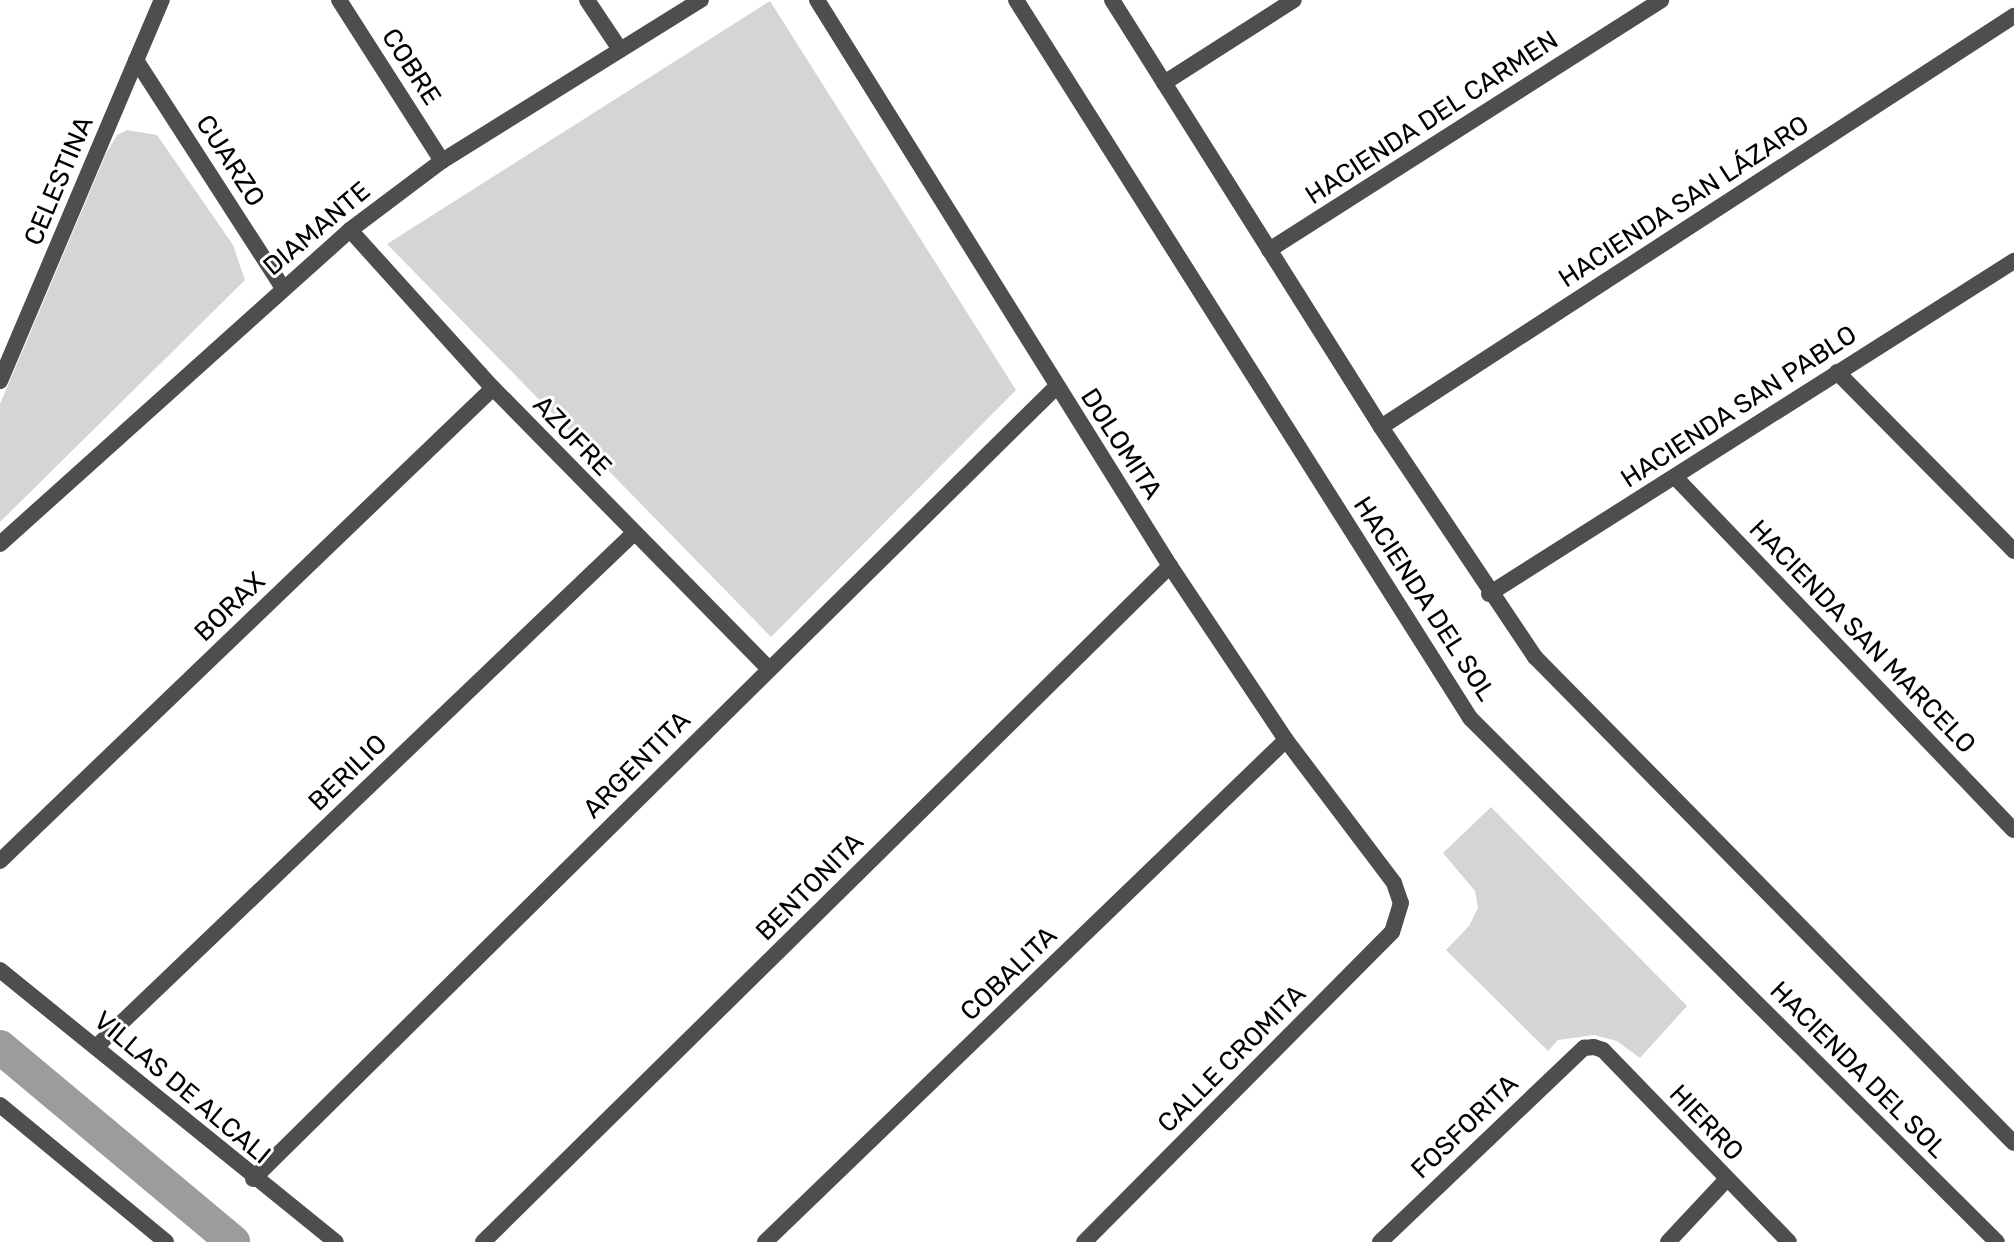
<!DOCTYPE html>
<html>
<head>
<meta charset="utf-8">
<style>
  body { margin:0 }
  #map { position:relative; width:2014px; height:1242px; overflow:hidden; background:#fff; font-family:Rubik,sans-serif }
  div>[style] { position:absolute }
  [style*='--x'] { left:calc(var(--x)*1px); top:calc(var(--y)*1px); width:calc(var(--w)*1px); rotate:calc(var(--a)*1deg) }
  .green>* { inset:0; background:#d5d5d5 }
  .canal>* { height:34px; margin:-17px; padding:0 17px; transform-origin:17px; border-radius:17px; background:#9c9c9c }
  .minor>* { height:16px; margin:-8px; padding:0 8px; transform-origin:8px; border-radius:8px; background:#4e4e4e }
  .tertiary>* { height:16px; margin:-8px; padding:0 8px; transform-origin:8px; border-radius:8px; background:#4e4e4e }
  span { translate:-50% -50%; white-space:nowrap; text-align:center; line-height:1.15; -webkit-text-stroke:6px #fff; paint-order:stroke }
  .street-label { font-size:26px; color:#000 }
</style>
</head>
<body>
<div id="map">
  <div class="green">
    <i style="clip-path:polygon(770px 1px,1016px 390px,771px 637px,387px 244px)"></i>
    <i style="clip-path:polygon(127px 130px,157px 135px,233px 245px,245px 280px,0 522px,0 404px,106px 154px,117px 135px)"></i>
    <i style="clip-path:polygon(1491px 807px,1687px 1006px,1640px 1058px,1617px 1041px,1594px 1035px,1558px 1040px,1548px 1051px,1446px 950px,1469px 926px,1478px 908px,1475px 891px,1443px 853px)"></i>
  </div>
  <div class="canal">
    <i style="--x:0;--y:1047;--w:304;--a:39.9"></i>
  </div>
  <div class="minor">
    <i style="--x:339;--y:0;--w:191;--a:57.4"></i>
    <i style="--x:587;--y:0;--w:58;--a:56.3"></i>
    <i style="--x:817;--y:0;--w:667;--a:58.05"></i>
    <i style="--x:1170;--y:566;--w:209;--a:56.3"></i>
    <i style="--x:1286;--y:740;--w:179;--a:52.9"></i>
    <i style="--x:1394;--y:883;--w:21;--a:71"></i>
    <i style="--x:1401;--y:903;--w:30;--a:107"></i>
    <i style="--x:1392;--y:932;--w:437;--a:134.8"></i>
    <i style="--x:136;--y:60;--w:271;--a:57.2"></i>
    <i style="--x:1164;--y:83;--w:154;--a:-32.6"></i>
    <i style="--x:350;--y:230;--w:213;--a:47.9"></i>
    <i style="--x:493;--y:388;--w:392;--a:45.5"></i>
    <i style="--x:1269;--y:250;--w:465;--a:-32.5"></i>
    <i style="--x:1837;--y:372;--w:252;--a:45.3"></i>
    <i style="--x:0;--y:381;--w:414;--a:-67"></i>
    <i style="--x:1381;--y:427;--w:755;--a:-33"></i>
    <i style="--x:1675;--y:477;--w:489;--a:46.2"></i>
    <i style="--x:0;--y:544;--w:470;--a:-41.9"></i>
    <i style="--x:350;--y:230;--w:115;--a:-36.9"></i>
    <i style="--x:442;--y:161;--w:305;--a:-31.9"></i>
    <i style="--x:0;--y:861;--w:683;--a:-43.81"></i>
    <i style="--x:0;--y:970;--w:432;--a:39"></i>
    <i style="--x:96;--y:1047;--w:743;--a:-43.69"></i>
    <i style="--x:0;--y:1105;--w:215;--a:39.5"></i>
    <i style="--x:253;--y:1179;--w:1128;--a:-44.6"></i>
    <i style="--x:483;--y:1242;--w:964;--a:-44.54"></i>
    <i style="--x:765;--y:1242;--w:723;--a:-43.94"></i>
    <i style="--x:1380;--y:1242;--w:282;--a:-43.6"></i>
    <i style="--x:1584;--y:1048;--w:10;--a:-6"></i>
    <i style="--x:1594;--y:1047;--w:9;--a:18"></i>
    <i style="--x:1603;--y:1050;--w:267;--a:45.9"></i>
    <i style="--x:1668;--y:1242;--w:86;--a:-46.9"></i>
  </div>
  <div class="tertiary">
    <i style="--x:1016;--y:0;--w:849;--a:57.69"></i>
    <i style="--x:1470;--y:718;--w:743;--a:44.84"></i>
    <i style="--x:1112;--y:0;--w:505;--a:57.79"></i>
    <i style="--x:1381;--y:427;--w:277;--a:56.2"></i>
    <i style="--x:1535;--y:657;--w:682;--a:45.42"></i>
    <i style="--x:1489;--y:594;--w:622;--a:-32.39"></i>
  </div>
  <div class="street-label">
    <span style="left:411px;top:67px;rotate:57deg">COBRE</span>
    <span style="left:1432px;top:118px;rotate:-33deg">HACIENDA DEL CARMEN</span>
    <span style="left:230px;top:161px;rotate:57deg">CUARZO</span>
    <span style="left:59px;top:181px;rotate:-67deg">CELESTINA</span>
    <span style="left:1684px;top:202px;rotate:-33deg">HACIENDA SAN LÁZARO</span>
    <span style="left:317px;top:229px;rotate:-40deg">DIAMANTE</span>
    <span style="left:1739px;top:407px;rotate:-33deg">HACIENDA SAN PABLO</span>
    <span style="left:572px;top:436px;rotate:46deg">AZUFRE</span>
    <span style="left:1121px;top:444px;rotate:57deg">DOLOMITA</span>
    <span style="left:1424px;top:599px;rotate:57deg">HACIENDA DEL SOL</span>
    <span style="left:230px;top:607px;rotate:-44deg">BORAX</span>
    <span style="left:1862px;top:637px;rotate:46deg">HACIENDA SAN MARCELO</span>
    <span style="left:637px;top:765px;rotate:-45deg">ARGENTITA</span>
    <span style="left:348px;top:773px;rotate:-44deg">BERILIO</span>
    <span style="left:810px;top:887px;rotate:-45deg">BENTONITA</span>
    <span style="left:1009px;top:974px;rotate:-44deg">COBALITA</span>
    <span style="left:1232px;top:1059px;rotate:-45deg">CALLE CROMITA</span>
    <span style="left:1858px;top:1070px;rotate:45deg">HACIENDA DEL SOL</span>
    <span style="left:182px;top:1088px;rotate:40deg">VILLAS DE ALCALI</span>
    <span style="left:1706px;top:1123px;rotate:46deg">HIERRO</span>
    <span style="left:1465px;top:1127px;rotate:-44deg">FOSFORITA</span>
  </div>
</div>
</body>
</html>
